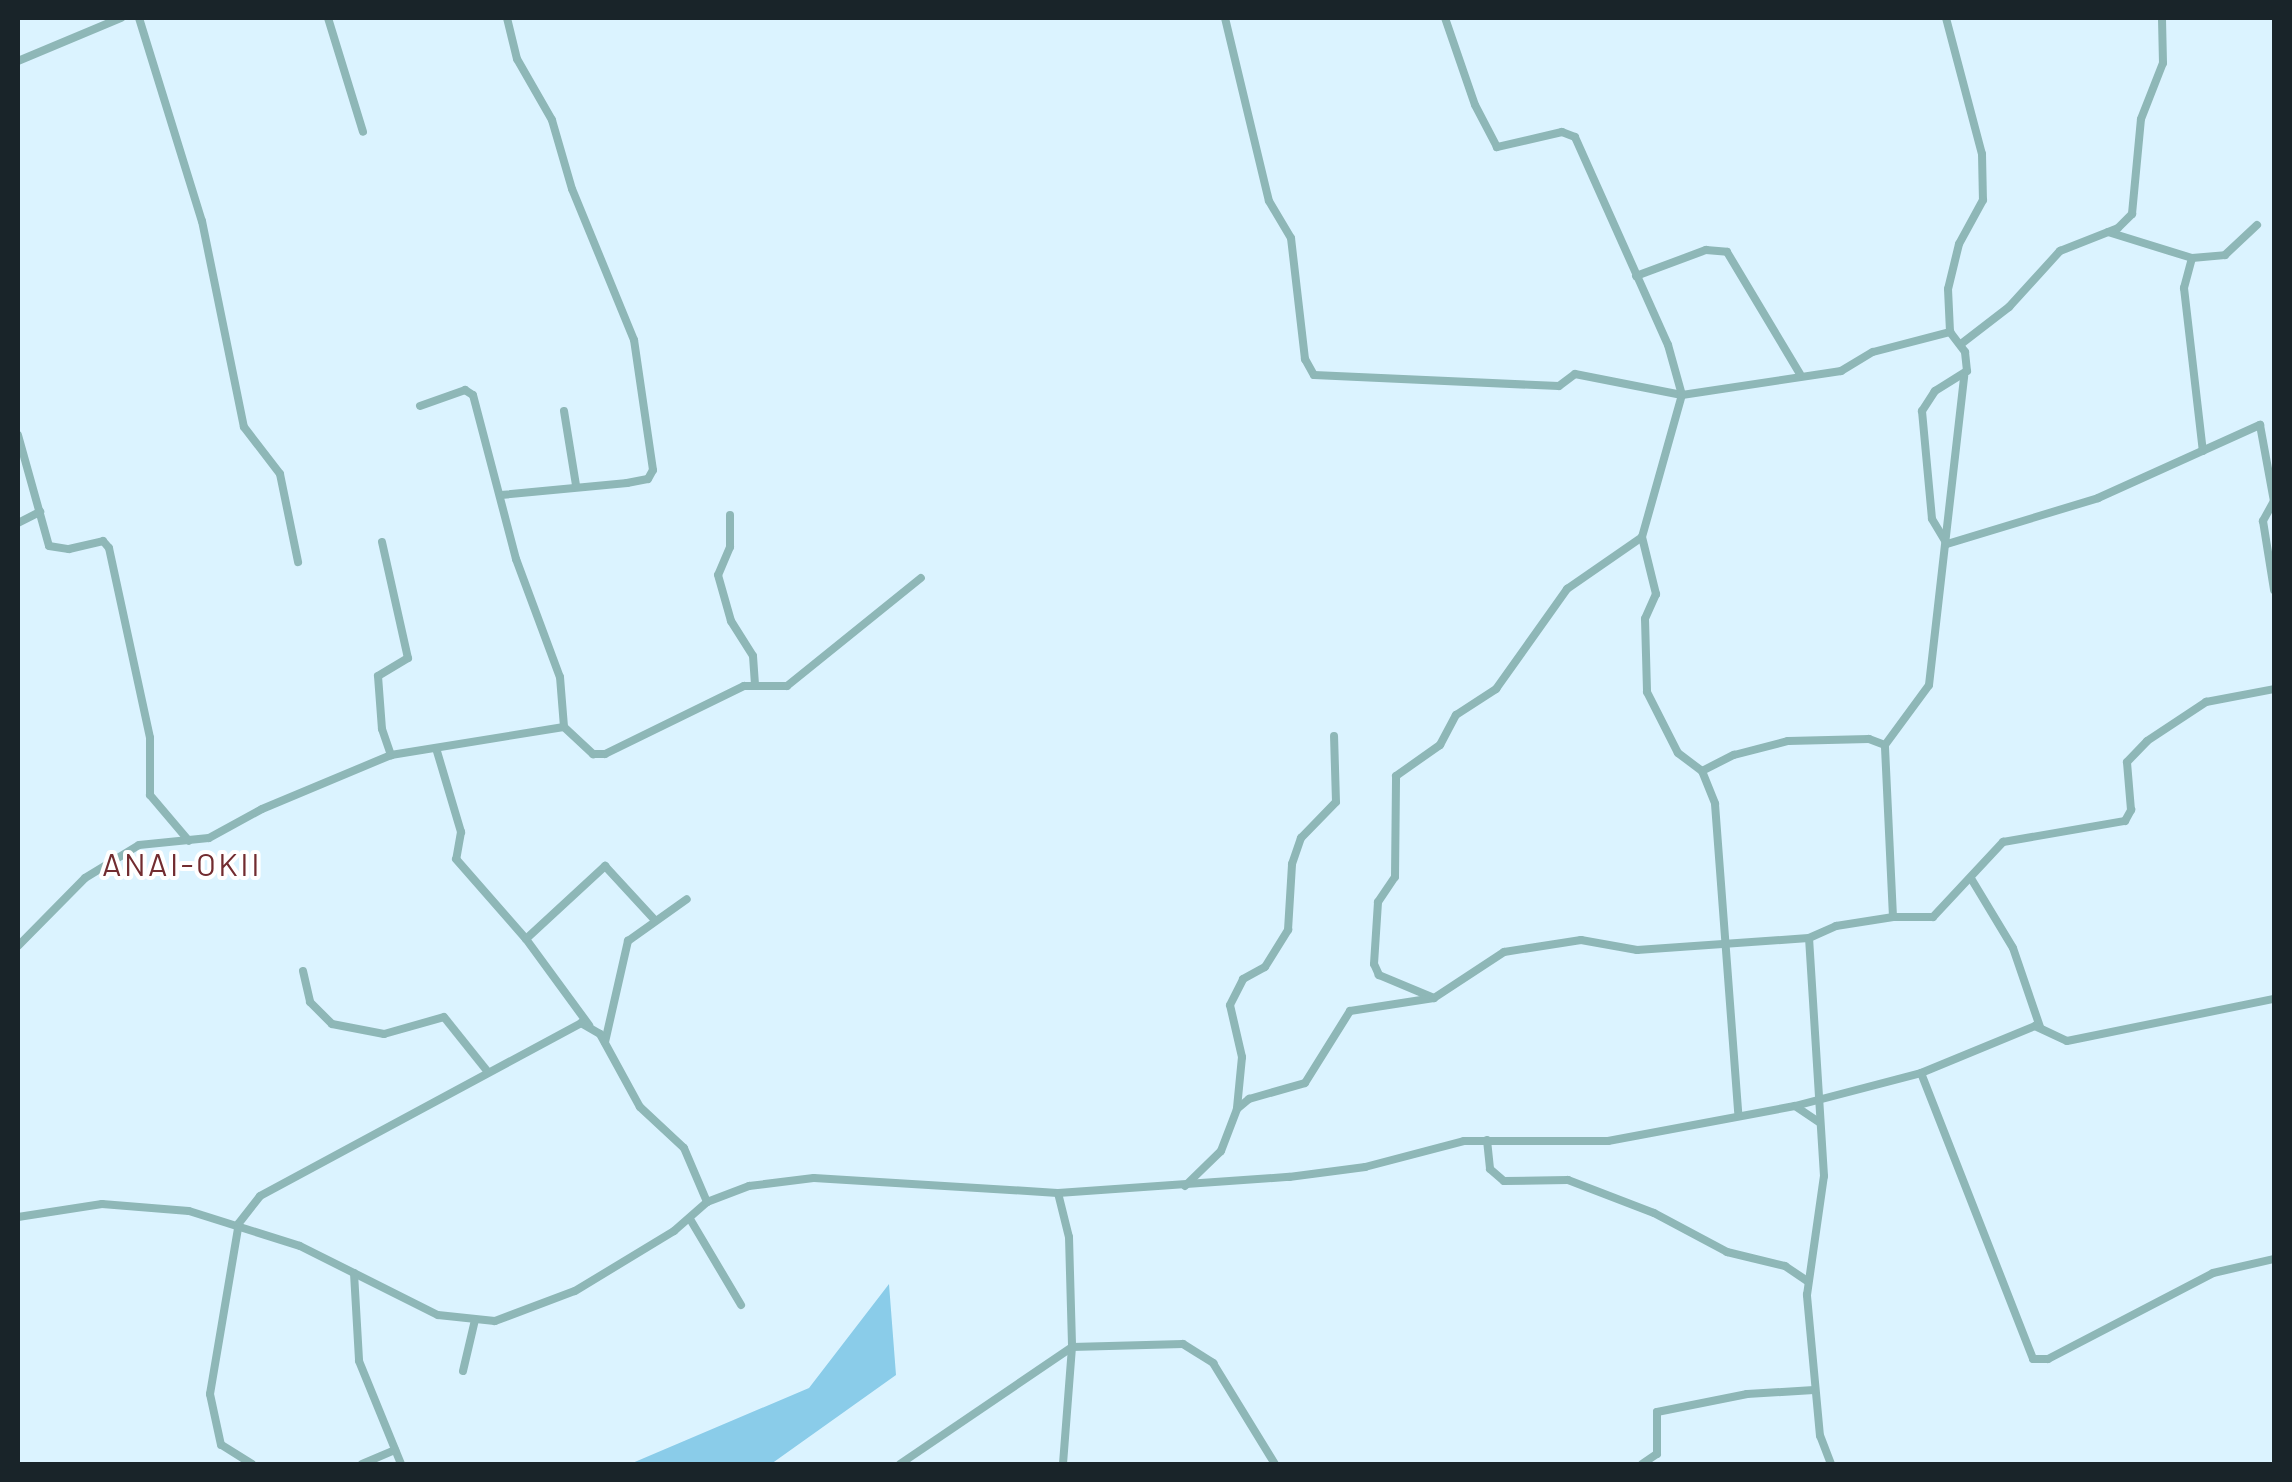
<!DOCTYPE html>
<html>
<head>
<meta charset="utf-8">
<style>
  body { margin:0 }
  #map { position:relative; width:2292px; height:1482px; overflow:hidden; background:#dbf3ff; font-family:Barlow,sans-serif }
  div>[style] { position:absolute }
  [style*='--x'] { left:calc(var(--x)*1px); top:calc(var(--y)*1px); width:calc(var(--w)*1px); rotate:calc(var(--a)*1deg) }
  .green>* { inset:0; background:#8acce9 }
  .minor>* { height:8px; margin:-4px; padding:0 4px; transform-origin:4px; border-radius:4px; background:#8eb7b7 }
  span { translate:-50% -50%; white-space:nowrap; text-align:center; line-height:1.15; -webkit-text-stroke:8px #fff; paint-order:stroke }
  .quarter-label { font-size:32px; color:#722c30; letter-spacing:2.5px }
  .frame { position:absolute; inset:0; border:20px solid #192429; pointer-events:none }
</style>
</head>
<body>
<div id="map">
  <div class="green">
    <i style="clip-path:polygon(889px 1284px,896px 1375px,771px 1464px,630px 1464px,809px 1388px)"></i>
  </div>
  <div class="minor">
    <i style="--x:139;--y:18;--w:213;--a:72.8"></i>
    <i style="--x:202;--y:221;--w:210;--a:78.5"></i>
    <i style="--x:244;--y:427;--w:59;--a:52.5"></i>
    <i style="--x:280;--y:474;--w:90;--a:78.4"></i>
    <i style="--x:328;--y:18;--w:119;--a:72.9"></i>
    <i style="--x:1225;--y:18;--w:188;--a:76.5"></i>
    <i style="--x:1269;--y:201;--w:43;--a:59.3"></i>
    <i style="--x:1291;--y:238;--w:122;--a:83.4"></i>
    <i style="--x:1305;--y:359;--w:18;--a:61"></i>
    <i style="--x:1314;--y:375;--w:245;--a:2.6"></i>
    <i style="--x:1559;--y:386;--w:20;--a:-37"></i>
    <i style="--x:1575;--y:374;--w:109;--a:11.1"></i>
    <i style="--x:1682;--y:395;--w:161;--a:-8.6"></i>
    <i style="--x:1841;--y:371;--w:37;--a:-31"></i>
    <i style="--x:1873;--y:352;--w:80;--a:-14.6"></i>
    <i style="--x:1946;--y:18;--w:141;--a:75.2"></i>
    <i style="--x:1982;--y:154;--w:46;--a:88.8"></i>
    <i style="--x:1983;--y:200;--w:50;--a:118.6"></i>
    <i style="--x:1959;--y:244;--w:46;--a:103.7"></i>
    <i style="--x:1948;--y:289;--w:43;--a:87.3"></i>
    <i style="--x:1950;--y:332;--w:25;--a:53"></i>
    <i style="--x:1965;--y:352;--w:19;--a:84"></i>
    <i style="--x:1967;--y:371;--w:38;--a:148"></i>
    <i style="--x:1935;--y:391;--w:24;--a:123"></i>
    <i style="--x:1922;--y:411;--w:108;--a:84.7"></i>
    <i style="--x:1932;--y:519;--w:29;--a:59"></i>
    <i style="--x:18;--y:61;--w:112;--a:-22.7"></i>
    <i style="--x:2108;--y:232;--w:88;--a:17.2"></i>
    <i style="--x:2192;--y:258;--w:33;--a:-5"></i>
    <i style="--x:2225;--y:255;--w:44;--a:-43.2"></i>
    <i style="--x:2192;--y:258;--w:31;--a:105"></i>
    <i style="--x:2184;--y:288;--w:164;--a:83.4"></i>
    <i style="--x:1636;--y:276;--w:75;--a:-20.4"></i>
    <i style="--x:1706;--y:250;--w:21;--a:5"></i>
    <i style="--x:1727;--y:252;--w:142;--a:59.1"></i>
    <i style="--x:1961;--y:344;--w:61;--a:-37.6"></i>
    <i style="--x:2009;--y:307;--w:76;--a:-47.7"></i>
    <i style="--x:2060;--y:251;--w:62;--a:-21.6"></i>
    <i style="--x:2118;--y:228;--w:20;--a:-45"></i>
    <i style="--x:2132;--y:214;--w:95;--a:-84.6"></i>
    <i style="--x:2141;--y:119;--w:60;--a:-68.6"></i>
    <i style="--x:2163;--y:63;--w:45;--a:-91.3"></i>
    <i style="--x:420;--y:406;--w:48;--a:-19.6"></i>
    <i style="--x:465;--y:390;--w:9;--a:32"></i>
    <i style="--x:473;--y:395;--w:170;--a:75.3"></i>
    <i style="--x:516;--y:559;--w:126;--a:69.6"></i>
    <i style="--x:560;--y:677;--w:50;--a:85.4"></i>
    <i style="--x:564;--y:411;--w:75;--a:80.8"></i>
    <i style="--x:18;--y:435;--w:115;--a:74.4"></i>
    <i style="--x:49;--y:546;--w:20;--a:9"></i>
    <i style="--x:69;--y:549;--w:35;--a:-13"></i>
    <i style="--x:103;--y:541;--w:9;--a:49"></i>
    <i style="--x:109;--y:548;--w:194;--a:77.8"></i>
    <i style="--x:150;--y:738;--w:57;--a:90"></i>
    <i style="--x:150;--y:795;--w:60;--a:49.7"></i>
    <i style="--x:501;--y:495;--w:127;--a:-5.4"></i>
    <i style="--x:627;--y:483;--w:21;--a:-11"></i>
    <i style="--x:648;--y:479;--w:10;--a:-61"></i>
    <i style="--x:653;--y:470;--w:131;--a:-98.3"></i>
    <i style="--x:634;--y:340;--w:163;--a:-112.3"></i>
    <i style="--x:572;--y:189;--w:72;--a:-106.2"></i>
    <i style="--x:552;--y:120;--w:70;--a:-119.8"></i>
    <i style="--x:517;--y:59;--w:42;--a:-103.7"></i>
    <i style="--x:730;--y:515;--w:32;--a:90"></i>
    <i style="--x:730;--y:547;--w:30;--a:113"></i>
    <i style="--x:718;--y:575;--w:48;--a:74.2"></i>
    <i style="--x:731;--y:621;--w:41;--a:57.8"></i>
    <i style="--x:753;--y:656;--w:28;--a:86"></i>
    <i style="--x:18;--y:523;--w:25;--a:-27"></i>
    <i style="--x:1642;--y:537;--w:59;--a:76.2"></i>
    <i style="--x:1656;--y:594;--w:27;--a:114"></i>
    <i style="--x:1645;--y:619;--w:73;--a:88.4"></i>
    <i style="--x:1647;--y:692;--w:68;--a:63.1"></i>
    <i style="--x:1678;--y:753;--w:30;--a:37"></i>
    <i style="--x:1702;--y:771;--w:35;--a:68"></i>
    <i style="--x:1715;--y:804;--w:309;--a:85.7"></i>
    <i style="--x:382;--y:542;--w:119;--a:77.4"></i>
    <i style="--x:408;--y:658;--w:35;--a:149"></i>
    <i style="--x:378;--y:676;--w:53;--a:85.7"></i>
    <i style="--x:382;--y:729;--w:28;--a:71"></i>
    <i style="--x:1947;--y:544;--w:158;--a:-16.9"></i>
    <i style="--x:2098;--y:498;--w:178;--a:-24.3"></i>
    <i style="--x:2260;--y:425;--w:77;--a:79.6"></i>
    <i style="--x:2274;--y:501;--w:23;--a:119"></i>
    <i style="--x:2263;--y:521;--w:70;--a:80.9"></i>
    <i style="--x:564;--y:727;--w:40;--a:43"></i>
    <i style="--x:593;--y:754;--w:12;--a:0"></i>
    <i style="--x:605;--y:754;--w:155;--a:-26.1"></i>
    <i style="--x:744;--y:686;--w:43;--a:0"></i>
    <i style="--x:787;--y:686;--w:172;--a:-38.9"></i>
    <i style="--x:436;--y:748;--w:88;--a:73.4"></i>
    <i style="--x:461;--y:832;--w:27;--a:100"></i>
    <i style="--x:456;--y:859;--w:106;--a:48.8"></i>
    <i style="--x:526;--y:939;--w:107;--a:53.8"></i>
    <i style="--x:1702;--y:771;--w:36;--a:-27"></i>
    <i style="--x:1734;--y:755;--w:56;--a:-14.5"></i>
    <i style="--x:1788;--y:741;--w:81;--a:-1.4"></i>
    <i style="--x:1869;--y:739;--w:17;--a:21"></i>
    <i style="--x:1972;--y:880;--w:79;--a:58.9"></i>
    <i style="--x:2013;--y:948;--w:83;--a:71.1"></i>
    <i style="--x:1893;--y:917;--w:40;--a:0"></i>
    <i style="--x:1933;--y:917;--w:103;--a:-47"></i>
    <i style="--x:2003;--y:842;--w:124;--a:-9.8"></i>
    <i style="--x:2125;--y:821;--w:13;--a:-61"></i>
    <i style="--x:2131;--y:810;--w:48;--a:-94.8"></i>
    <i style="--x:2127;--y:762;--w:29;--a:-46"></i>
    <i style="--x:2147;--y:741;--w:71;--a:-33.5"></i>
    <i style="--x:2206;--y:702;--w:69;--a:-10.8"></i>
    <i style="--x:526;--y:939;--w:108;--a:-42.7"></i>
    <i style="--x:605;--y:866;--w:71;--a:47.3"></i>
    <i style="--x:18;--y:946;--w:95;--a:-45.4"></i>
    <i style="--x:85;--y:878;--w:63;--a:-31.4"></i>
    <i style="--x:139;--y:845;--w:70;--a:-5.7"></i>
    <i style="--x:209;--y:838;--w:60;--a:-28.7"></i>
    <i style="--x:262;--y:809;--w:140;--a:-22.7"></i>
    <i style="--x:391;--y:755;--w:175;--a:-9.2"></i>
    <i style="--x:303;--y:971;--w:32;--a:77"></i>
    <i style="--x:310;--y:1002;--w:31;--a:45"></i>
    <i style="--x:332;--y:1024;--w:53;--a:10.9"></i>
    <i style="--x:384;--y:1034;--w:62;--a:-15.8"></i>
    <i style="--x:444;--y:1017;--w:70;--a:51.3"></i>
    <i style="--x:1434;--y:998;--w:60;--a:-157.3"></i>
    <i style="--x:1379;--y:975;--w:12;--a:-114"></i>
    <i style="--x:1374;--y:964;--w:62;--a:-86.3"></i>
    <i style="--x:1378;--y:902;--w:30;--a:-56"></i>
    <i style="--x:1395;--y:877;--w:101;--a:-89.4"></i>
    <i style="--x:1396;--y:776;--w:54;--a:-35.2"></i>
    <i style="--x:1440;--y:745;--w:34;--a:-62"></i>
    <i style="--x:1456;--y:715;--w:48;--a:-33"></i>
    <i style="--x:1496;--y:689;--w:123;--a:-54.6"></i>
    <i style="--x:1567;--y:589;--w:91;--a:-34.7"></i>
    <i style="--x:1642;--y:537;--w:148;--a:-74.3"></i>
    <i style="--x:1682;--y:395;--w:52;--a:-105.6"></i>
    <i style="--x:1668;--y:345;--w:228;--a:-114.1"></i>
    <i style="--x:1575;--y:137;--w:14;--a:-159"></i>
    <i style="--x:1562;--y:132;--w:67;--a:167"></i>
    <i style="--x:1497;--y:147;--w:47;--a:-117.6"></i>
    <i style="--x:1475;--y:105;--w:92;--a:-109"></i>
    <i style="--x:605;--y:1042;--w:104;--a:-77.2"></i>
    <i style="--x:628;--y:941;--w:72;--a:-35.4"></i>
    <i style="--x:1921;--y:1073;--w:123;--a:-22.4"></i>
    <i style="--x:2035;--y:1026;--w:35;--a:25"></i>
    <i style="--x:2067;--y:1041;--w:211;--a:-11.5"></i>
    <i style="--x:1795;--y:1106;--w:30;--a:34"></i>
    <i style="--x:1237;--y:1108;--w:51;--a:-84.4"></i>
    <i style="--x:1242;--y:1057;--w:53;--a:-103"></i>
    <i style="--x:1230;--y:1005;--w:29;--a:-63"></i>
    <i style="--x:1243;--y:979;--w:25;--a:-29"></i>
    <i style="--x:1265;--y:967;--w:44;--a:-58.1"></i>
    <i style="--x:1288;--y:930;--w:66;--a:-86.5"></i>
    <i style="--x:1292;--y:864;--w:28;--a:-71"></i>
    <i style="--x:1301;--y:838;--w:50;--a:-45.8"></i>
    <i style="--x:1336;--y:802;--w:66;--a:-91.7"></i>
    <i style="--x:1487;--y:1140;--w:29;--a:84"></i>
    <i style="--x:1490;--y:1169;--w:18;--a:41"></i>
    <i style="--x:1504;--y:1181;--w:64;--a:-0.9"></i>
    <i style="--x:1568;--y:1180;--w:92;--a:21"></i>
    <i style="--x:1654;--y:1213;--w:83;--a:28.1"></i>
    <i style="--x:1727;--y:1252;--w:60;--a:13.6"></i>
    <i style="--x:1785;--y:1266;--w:27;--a:34"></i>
    <i style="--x:1185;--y:1186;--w:50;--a:-44.2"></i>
    <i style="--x:1221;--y:1151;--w:45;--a:-69.1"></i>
    <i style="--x:1237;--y:1109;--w:16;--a:-40"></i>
    <i style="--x:1249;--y:1099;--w:58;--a:-15.9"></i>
    <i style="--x:1305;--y:1083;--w:85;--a:-58"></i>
    <i style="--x:1350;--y:1011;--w:85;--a:-8.8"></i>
    <i style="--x:1434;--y:998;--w:84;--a:-33.3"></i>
    <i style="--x:1504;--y:952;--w:78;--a:-8.9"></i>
    <i style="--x:1581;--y:940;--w:57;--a:10.1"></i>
    <i style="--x:1637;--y:950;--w:172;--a:-4"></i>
    <i style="--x:1058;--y:1193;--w:45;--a:76"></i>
    <i style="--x:1069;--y:1237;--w:110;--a:88.4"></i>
    <i style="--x:1072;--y:1347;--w:117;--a:94.4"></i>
    <i style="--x:18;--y:1217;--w:85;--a:-8.8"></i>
    <i style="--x:102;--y:1204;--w:87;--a:4.6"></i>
    <i style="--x:189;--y:1211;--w:116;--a:17.5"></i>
    <i style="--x:300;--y:1246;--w:154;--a:26.6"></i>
    <i style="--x:438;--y:1315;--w:57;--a:6"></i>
    <i style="--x:495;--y:1321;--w:85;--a:-20.6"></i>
    <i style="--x:575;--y:1291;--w:116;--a:-31.2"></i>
    <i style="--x:674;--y:1231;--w:44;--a:-41.3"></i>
    <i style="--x:707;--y:1202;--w:45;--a:-20.9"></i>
    <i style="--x:749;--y:1186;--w:65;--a:-7"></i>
    <i style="--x:814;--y:1178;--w:244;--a:3.5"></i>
    <i style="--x:1058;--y:1193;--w:232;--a:-4"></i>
    <i style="--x:1289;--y:1177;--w:77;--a:-7.5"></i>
    <i style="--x:1365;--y:1167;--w:102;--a:-14.7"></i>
    <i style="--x:1464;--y:1141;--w:144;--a:0"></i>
    <i style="--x:1608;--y:1141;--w:190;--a:-10.6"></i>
    <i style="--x:1795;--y:1106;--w:130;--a:-14.7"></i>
    <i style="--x:1921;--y:1073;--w:307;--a:68.6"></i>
    <i style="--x:2033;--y:1359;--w:15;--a:0"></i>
    <i style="--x:2048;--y:1359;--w:186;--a:-27.5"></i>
    <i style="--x:2213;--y:1273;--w:63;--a:-12.9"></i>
    <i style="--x:690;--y:1219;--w:100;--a:59.3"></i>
    <i style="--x:354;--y:1273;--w:88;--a:86.7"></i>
    <i style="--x:359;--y:1361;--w:111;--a:67.8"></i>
    <i style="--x:463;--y:1371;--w:52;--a:-76.8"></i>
    <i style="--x:252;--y:1464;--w:36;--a:-148"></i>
    <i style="--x:221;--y:1445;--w:52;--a:-102.2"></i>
    <i style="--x:210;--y:1394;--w:173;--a:-80.4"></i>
    <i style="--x:239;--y:1223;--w:34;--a:-52"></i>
    <i style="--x:260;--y:1196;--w:365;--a:-28.3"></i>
    <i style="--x:581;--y:1023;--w:22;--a:30"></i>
    <i style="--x:600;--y:1034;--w:83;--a:61.3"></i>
    <i style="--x:640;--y:1107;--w:60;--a:43"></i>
    <i style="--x:684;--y:1148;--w:59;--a:66.9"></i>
    <i style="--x:362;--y:1464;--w:36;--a:-23"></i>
    <i style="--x:900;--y:1464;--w:208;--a:-34.2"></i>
    <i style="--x:1072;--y:1347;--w:111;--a:-1.5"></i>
    <i style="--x:1183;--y:1344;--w:36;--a:32"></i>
    <i style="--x:1213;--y:1363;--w:119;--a:58.5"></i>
    <i style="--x:1642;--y:1464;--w:18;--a:-34"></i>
    <i style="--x:1657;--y:1454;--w:42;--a:-90"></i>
    <i style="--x:1657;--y:1412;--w:92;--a:-11.3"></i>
    <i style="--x:1747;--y:1394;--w:67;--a:-3.4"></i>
    <i style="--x:1831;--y:1464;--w:30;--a:-111"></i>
    <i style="--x:1820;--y:1436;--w:142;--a:-95.3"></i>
    <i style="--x:1807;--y:1295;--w:120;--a:-81.9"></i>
    <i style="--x:1824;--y:1176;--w:238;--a:-93.6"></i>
    <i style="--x:1809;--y:938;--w:30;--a:-24"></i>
    <i style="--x:1836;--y:926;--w:58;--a:-9"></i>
    <i style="--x:1893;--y:917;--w:172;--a:-92.7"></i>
    <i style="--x:1885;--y:745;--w:74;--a:-53.7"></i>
    <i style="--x:1929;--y:685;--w:311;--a:-83.5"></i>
  </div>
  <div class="quarter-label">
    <span style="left:182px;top:863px">ANAI-OKII</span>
  </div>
  <div class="frame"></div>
</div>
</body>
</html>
